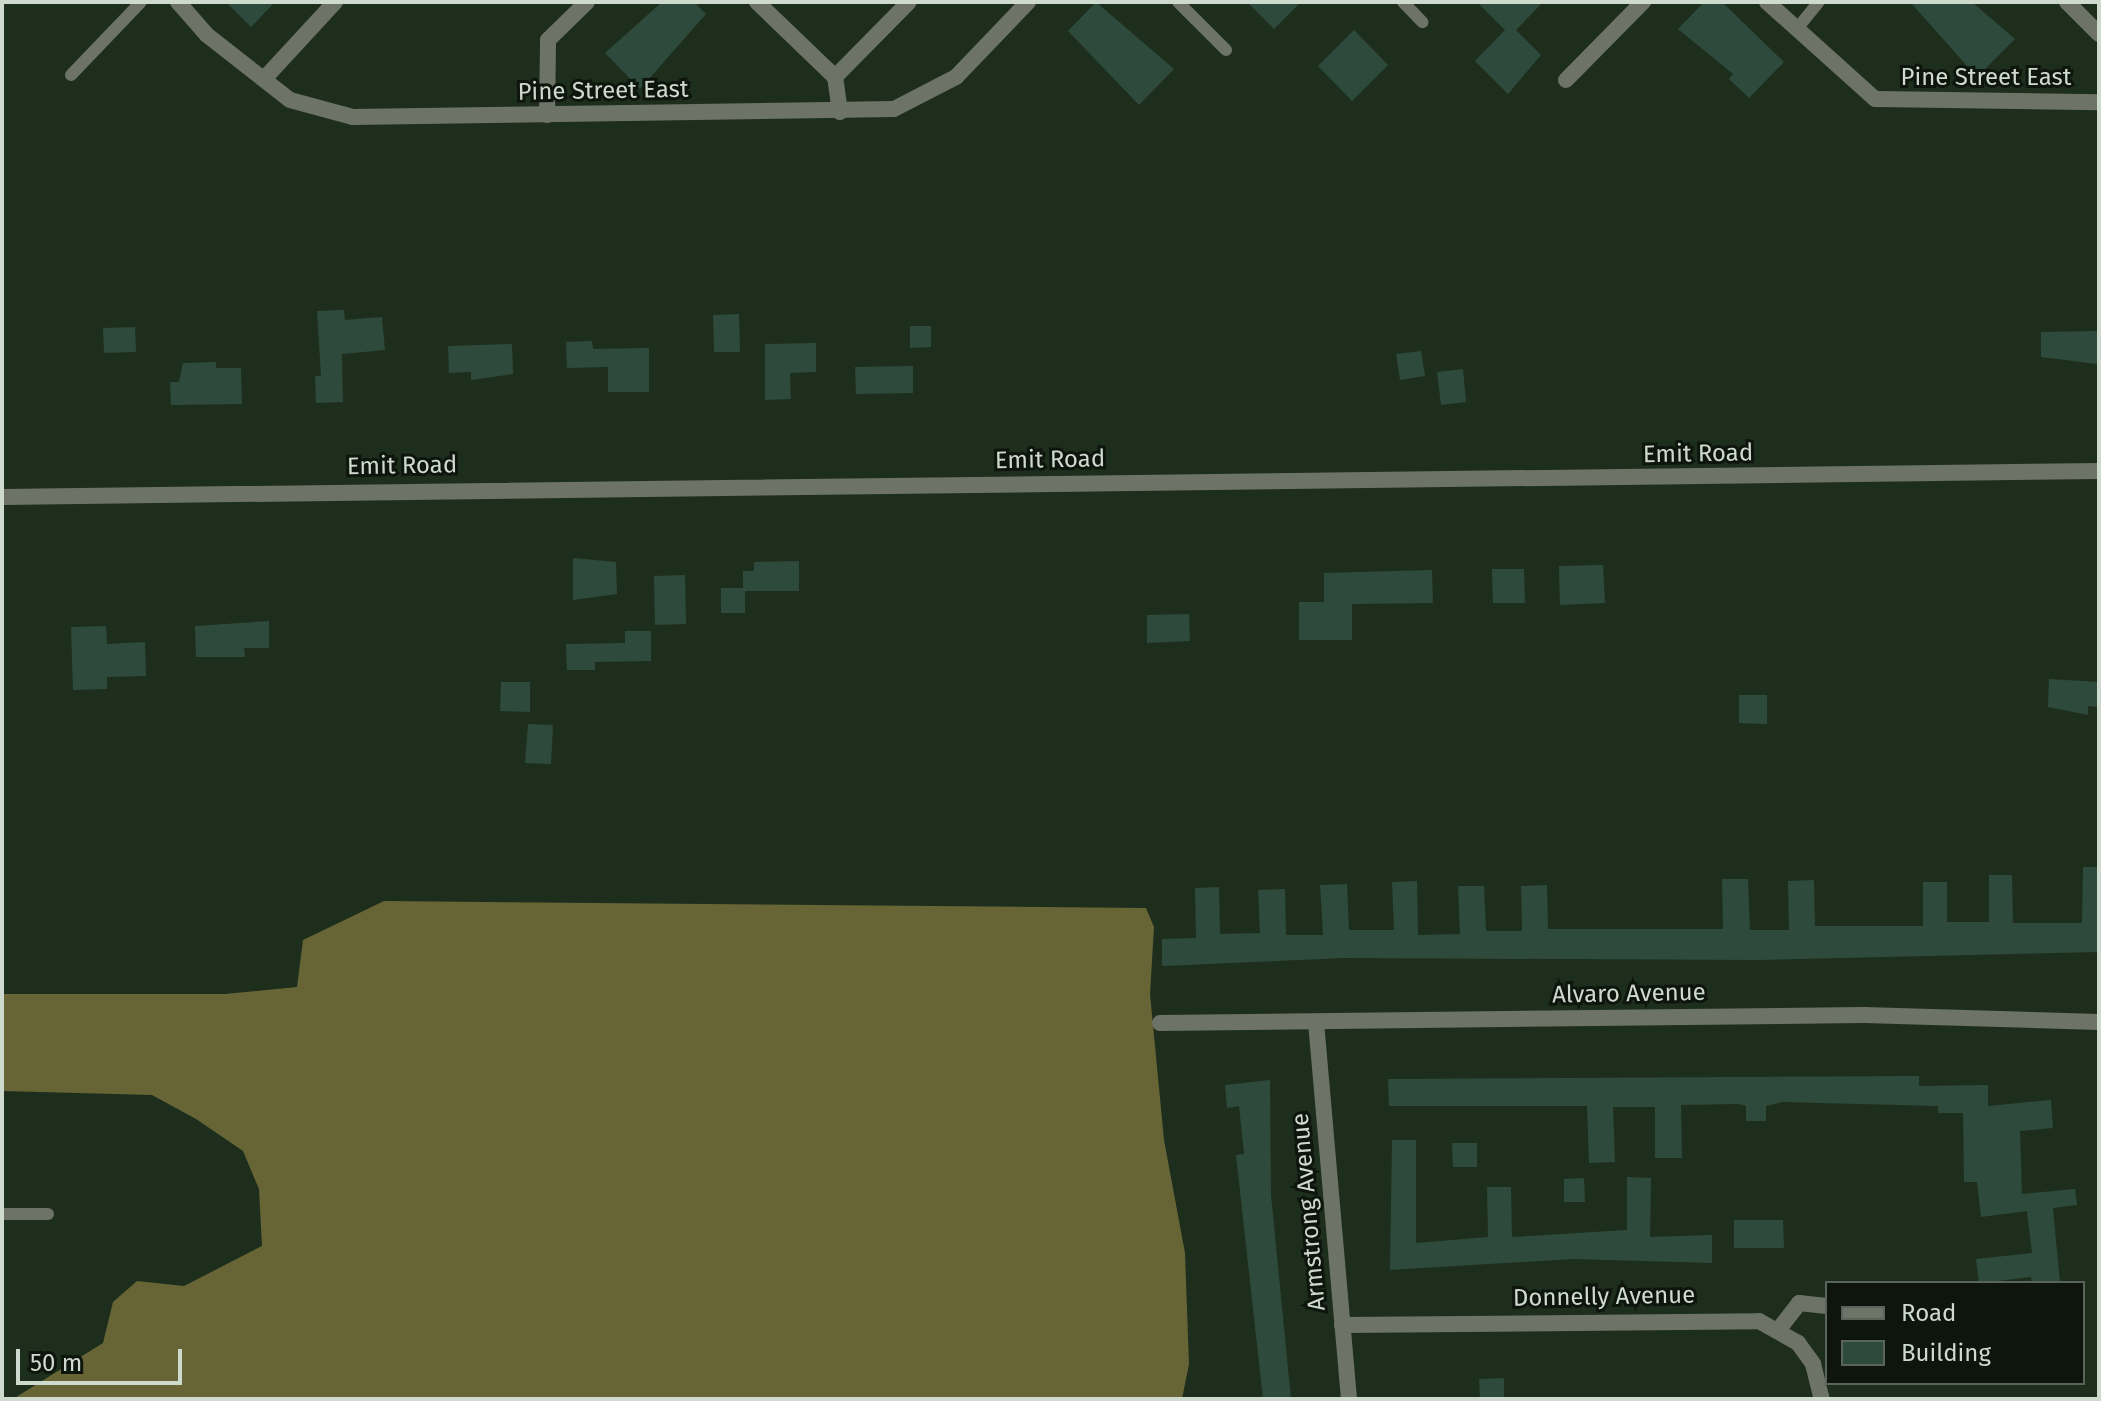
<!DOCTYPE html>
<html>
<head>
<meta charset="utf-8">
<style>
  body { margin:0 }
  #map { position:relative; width:2101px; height:1401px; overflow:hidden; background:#1d2f1c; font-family:"Fira Sans",sans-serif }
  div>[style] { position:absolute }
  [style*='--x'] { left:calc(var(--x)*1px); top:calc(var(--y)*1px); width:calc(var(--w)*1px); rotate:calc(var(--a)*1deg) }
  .forest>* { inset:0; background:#676436 }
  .building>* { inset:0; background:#2e4a3c }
  .lane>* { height:12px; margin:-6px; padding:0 6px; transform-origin:6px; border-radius:6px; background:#6e7367 }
  .street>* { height:16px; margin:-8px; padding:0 8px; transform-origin:8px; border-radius:8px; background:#6e7367 }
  span { translate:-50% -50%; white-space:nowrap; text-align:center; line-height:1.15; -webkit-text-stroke:6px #0d150c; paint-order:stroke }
  .street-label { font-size:24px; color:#cfdace }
  .frame { position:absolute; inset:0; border:4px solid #cfdace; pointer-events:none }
  .legend { position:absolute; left:1825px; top:1281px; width:260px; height:104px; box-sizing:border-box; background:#0d150c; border:2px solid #5b645a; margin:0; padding:10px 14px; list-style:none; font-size:24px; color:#cfdace }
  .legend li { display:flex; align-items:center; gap:16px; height:40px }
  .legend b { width:40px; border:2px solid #5b645a }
  .scale { position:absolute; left:16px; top:1349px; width:166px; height:36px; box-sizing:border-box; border:4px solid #cfdace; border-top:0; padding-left:10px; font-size:24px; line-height:28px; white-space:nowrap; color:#cfdace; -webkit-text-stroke:6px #0d150c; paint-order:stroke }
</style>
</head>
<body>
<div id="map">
  <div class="forest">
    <i style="clip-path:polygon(384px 901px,1146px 908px,1154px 927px,1150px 994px,1164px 1140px,1185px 1253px,1189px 1364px,1182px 1399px,13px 1399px,103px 1343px,113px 1302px,137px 1281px,184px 1286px,262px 1246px,259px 1189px,243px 1151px,196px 1119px,152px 1095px,2px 1091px,2px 994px,225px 994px,297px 987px,303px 940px)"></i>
  </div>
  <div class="building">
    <i style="clip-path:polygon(226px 2px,275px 2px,251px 27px)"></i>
    <i style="clip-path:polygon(662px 2px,694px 2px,706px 14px,640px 89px,605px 53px)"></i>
    <i style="clip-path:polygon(1096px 2px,1174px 69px,1139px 105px,1068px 31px)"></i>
    <i style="clip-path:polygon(1247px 2px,1301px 2px,1274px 29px)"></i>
    <i style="clip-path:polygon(1477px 2px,1543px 2px,1516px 30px,1541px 55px,1508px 94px,1475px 61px,1505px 30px)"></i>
    <i style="clip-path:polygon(1704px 2px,1722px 2px,1784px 62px,1749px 98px,1729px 79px,1733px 74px,1678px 29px)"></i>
    <i style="clip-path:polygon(1910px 2px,1972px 2px,2015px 39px,1977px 77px)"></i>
    <i style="clip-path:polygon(1354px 30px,1388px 65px,1352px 101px,1318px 66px)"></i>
    <i style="clip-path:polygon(344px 310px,345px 320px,382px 317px,385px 350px,342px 354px,343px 402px,316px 403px,315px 376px,321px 376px,317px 311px)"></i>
    <i style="clip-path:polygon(739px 314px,740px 352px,714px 352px,713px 315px)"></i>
    <i style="clip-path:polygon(910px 326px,931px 326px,931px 347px,910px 348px)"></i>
    <i style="clip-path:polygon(135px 327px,136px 352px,104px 353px,103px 328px)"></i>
    <i style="clip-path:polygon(2099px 331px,2097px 364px,2041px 357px,2041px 332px)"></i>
    <i style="clip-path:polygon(592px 341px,593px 349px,649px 348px,649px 392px,608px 392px,608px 367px,567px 368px,566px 342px)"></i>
    <i style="clip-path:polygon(816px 343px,816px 372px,790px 373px,791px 399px,765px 400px,765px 344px)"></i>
    <i style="clip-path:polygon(512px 344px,513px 374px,471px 380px,471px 372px,449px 373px,448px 346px)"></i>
    <i style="clip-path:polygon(1421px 351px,1425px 376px,1400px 380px,1396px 354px)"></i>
    <i style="clip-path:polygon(216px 362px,216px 368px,241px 368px,242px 404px,171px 405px,170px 382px,179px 382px,183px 363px)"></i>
    <i style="clip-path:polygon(913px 366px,913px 393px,856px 394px,855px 367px)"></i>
    <i style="clip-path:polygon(1463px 369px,1466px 402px,1441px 405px,1437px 372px)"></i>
    <i style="clip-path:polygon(573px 558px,616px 562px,617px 594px,573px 600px)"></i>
    <i style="clip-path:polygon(799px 561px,799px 591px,745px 591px,745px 613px,721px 613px,721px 588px,743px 588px,743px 571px,754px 571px,754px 562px)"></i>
    <i style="clip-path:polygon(1603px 565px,1605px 603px,1560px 605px,1559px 566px)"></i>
    <i style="clip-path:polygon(1492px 569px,1524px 569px,1525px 603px,1493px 603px)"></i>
    <i style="clip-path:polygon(1432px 570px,1433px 603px,1352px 604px,1352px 640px,1299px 640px,1299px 602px,1324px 602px,1324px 573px)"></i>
    <i style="clip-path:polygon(685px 575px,686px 624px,655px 625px,654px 576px)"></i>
    <i style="clip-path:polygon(1189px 614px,1190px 641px,1147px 643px,1147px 615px)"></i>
    <i style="clip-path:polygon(269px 621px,269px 648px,244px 648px,245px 657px,196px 657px,195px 626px)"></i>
    <i style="clip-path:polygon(106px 626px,107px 644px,145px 642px,146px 676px,107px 677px,107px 689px,73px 690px,71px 627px)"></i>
    <i style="clip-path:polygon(625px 631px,651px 631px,651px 661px,595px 662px,595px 670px,567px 670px,566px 644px,625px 643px)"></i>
    <i style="clip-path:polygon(2049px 679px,2099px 682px,2099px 707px,2088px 706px,2088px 715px,2048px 707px)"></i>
    <i style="clip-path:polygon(501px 682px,530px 682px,530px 712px,500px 711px)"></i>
    <i style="clip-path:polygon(1739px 695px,1767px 695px,1767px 724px,1739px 723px)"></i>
    <i style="clip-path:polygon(528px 724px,553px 725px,551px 764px,525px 763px)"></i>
    <i style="clip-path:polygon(2083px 867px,2099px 867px,2099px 952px,1758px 960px,1344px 958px,1162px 966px,1162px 939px,1196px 938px,1195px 888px,1219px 887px,1220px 934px,1260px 933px,1258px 890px,1285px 889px,1286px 935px,1323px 935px,1320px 885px,1347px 884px,1349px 930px,1394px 930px,1392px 882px,1417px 881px,1418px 935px,1460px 934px,1458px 886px,1484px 886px,1486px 931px,1522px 931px,1521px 886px,1547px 885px,1548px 929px,1723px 929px,1722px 879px,1748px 879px,1750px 930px,1789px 930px,1788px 881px,1814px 880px,1815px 926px,1923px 926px,1923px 882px,1947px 882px,1947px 922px,1989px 922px,1989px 875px,2012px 875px,2013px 923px,2082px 923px)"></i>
    <i style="clip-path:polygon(1919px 1076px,1919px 1086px,1988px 1085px,1988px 1106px,2051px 1100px,2053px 1128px,2020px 1131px,2022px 1194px,2075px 1189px,2077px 1205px,2053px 1208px,2060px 1283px,2032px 1283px,2031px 1277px,1979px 1283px,1976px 1259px,2032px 1253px,2027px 1211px,1981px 1217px,1977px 1182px,1964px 1182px,1963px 1113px,1938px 1113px,1938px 1106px,1782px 1102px,1766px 1106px,1766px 1121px,1746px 1121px,1746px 1106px,1739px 1104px,1681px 1105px,1682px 1158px,1655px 1158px,1655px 1107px,1613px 1107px,1615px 1162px,1589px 1163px,1587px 1106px,1389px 1106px,1388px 1079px)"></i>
    <i style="clip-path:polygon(1270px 1080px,1271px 1195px,1291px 1399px,1263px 1399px,1236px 1155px,1244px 1154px,1239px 1106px,1227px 1108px,1225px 1085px)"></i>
    <i style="clip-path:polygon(1392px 1140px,1416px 1140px,1416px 1243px,1488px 1237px,1487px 1187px,1511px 1187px,1512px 1237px,1627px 1230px,1627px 1177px,1651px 1178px,1650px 1237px,1712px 1235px,1712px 1263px,1574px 1259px,1390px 1270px)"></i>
    <i style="clip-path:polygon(1452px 1143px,1477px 1143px,1477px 1167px,1453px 1167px)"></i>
    <i style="clip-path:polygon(1584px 1178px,1585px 1202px,1564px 1202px,1564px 1179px)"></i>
    <i style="clip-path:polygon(1734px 1220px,1783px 1220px,1784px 1248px,1734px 1248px)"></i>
    <i style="clip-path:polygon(1504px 1378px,1504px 1399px,1480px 1399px,1479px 1379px)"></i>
  </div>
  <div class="lane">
    <i style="--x:1178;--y:2;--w:68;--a:45"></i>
    <i style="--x:1403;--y:2;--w:28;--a:46"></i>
    <i style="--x:1796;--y:30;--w:36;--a:-51"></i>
    <i style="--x:71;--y:75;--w:101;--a:-46.2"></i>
    <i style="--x:2;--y:1214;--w:46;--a:0"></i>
  </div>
  <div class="street">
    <i style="--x:178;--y:2;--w:44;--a:48.7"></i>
    <i style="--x:207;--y:35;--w:105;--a:38.1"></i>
    <i style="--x:290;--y:100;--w:65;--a:15.1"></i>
    <i style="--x:353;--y:117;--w:541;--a:-0.85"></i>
    <i style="--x:894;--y:109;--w:70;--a:-27.3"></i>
    <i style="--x:956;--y:77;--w:104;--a:-46.2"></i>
    <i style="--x:757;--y:2;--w:108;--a:43.9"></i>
    <i style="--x:1767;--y:2;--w:145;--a:41.9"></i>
    <i style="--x:1875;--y:99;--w:224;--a:0.8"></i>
    <i style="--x:2067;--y:2;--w:45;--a:45"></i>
    <i style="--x:264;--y:79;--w:105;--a:-47.3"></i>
    <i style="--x:1566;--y:80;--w:110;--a:-45.4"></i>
    <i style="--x:840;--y:112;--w:35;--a:-98"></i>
    <i style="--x:835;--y:77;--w:105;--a:-45.4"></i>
    <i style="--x:547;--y:115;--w:75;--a:-89.2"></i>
    <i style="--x:548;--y:40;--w:54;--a:-44.3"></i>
    <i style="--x:2;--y:497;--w:2097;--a:-0.71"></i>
    <i style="--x:1316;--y:1022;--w:378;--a:85"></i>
    <i style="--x:1160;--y:1023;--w:704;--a:-0.65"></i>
    <i style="--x:1864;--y:1015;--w:235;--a:1.7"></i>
    <i style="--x:1342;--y:1325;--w:417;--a:-0.5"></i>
    <i style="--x:1759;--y:1321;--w:45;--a:29.4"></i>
    <i style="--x:1798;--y:1343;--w:26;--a:54"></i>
    <i style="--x:1813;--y:1364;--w:36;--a:76"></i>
    <i style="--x:1779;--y:1329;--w:33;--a:-52"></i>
    <i style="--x:1799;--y:1303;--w:28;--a:6"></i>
  </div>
  <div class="street-label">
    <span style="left:1986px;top:78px">Pine Street East</span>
    <span style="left:603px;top:91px;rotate:-1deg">Pine Street East</span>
    <span style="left:1698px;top:454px;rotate:-1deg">Emit Road</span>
    <span style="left:1050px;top:460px;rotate:-1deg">Emit Road</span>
    <span style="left:402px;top:466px;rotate:-1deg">Emit Road</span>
    <span style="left:1629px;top:994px;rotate:-1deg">Alvaro Avenue</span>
    <span style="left:1309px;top:1212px;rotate:-95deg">Armstrong Avenue</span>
    <span style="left:1604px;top:1297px;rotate:-1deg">Donnelly Avenue</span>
  </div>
  <div class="frame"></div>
  <ul class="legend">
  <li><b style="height:10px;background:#6e7367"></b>Road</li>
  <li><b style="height:22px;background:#2e4a3c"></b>Building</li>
  </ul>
  <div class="scale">50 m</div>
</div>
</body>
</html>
